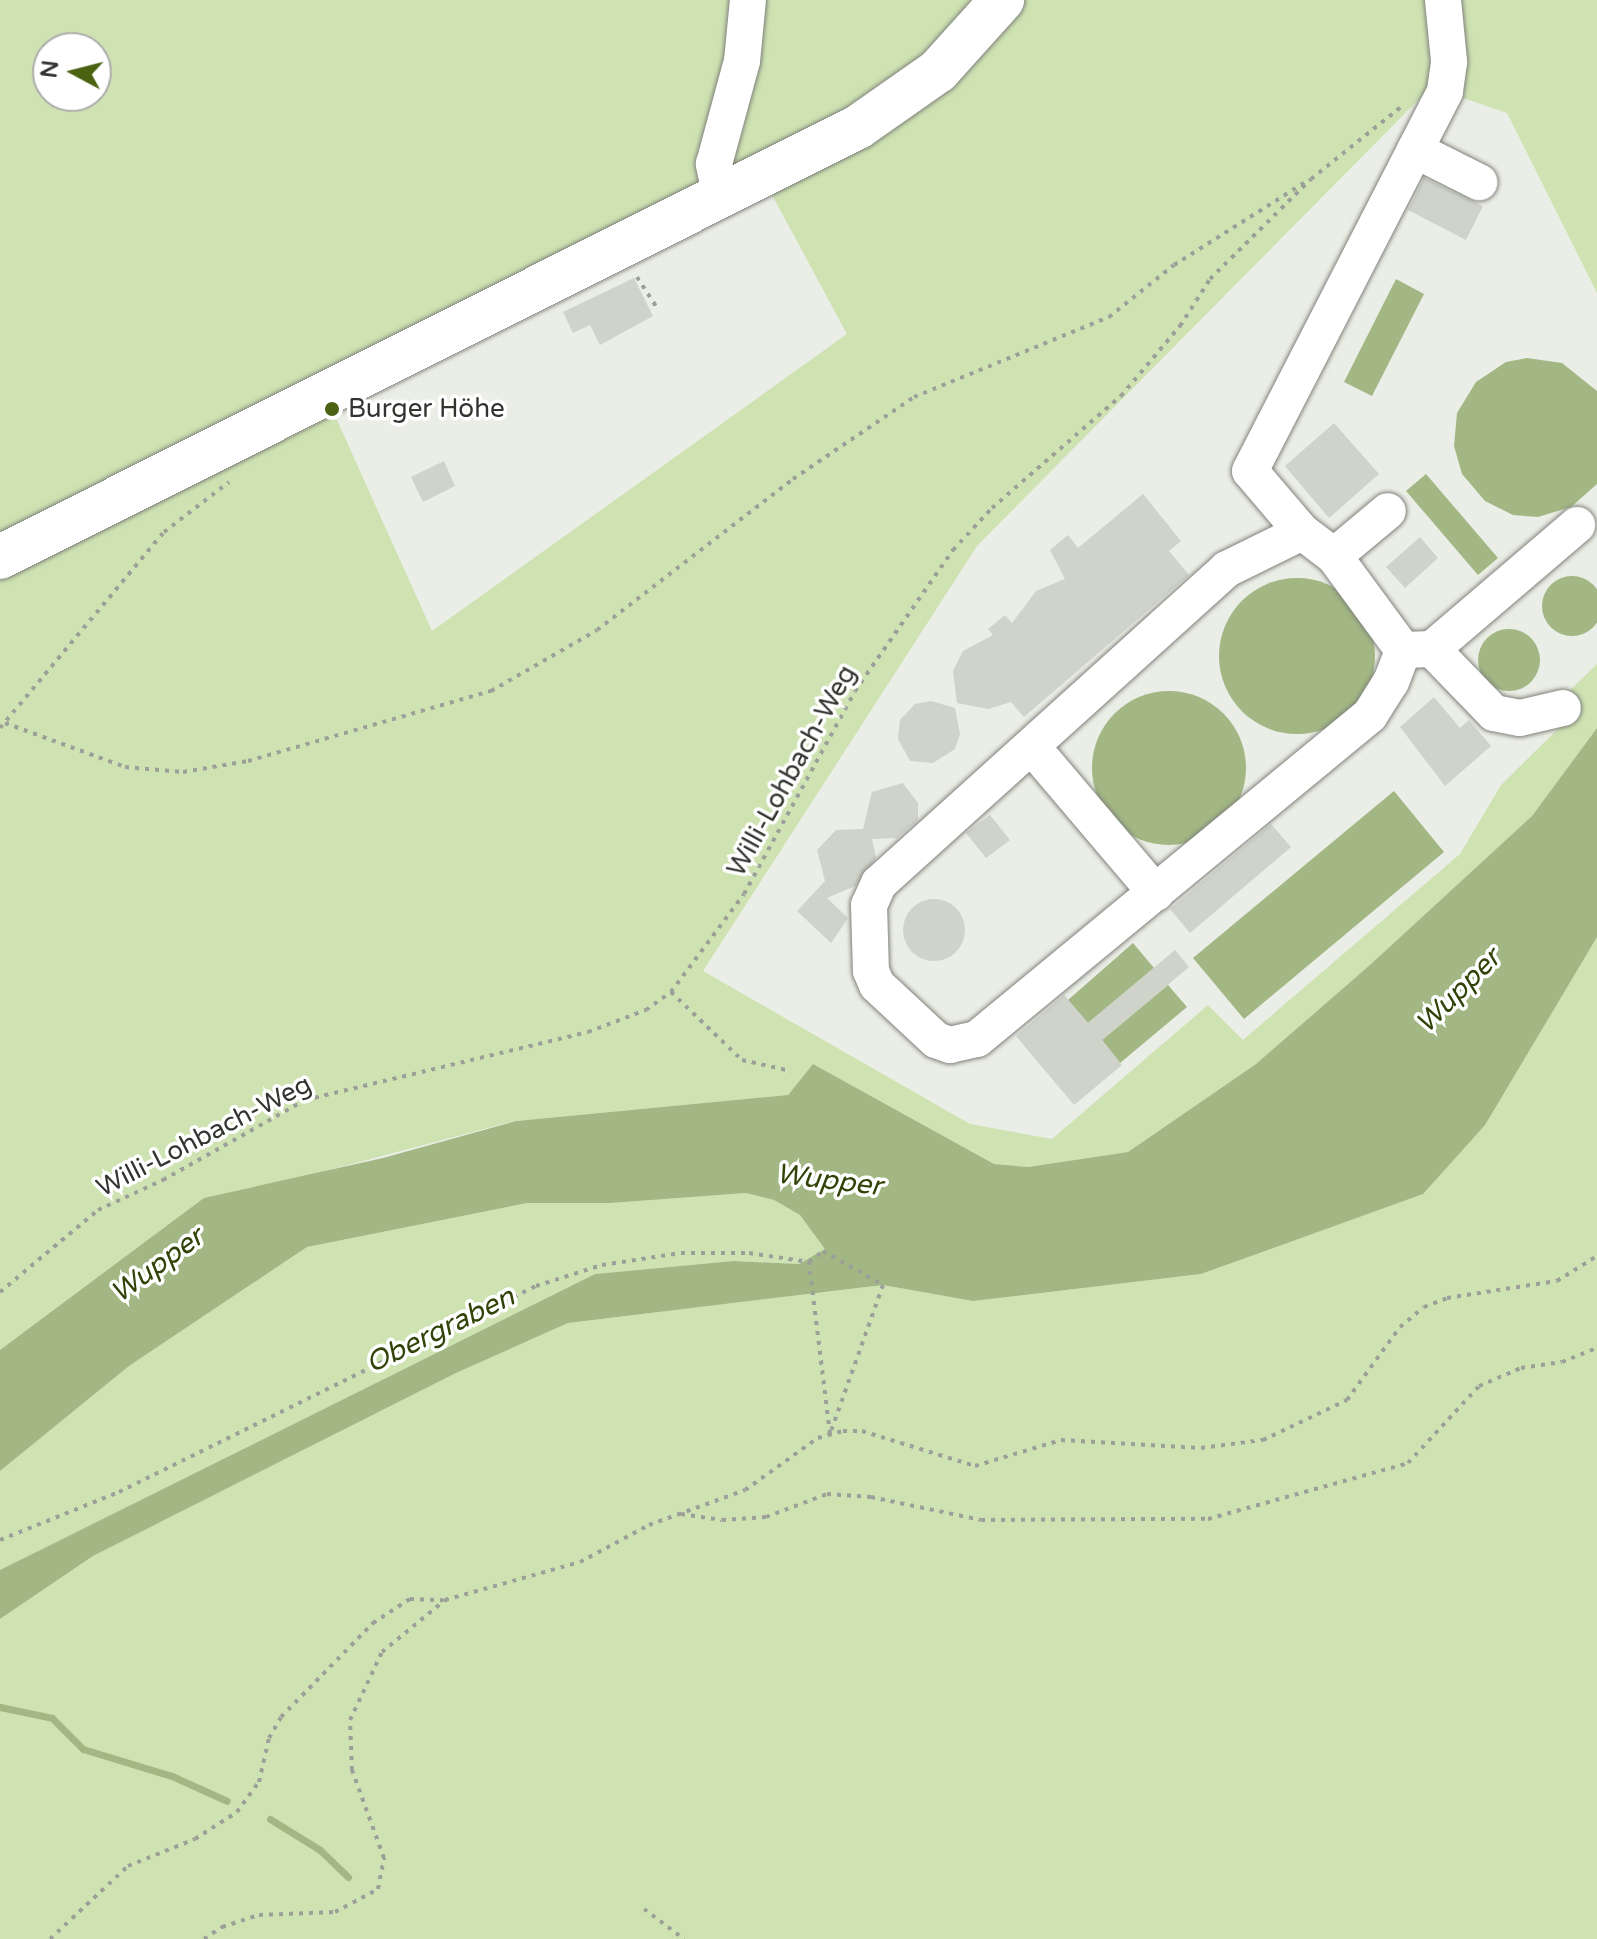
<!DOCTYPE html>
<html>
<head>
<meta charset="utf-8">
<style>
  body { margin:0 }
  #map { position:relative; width:1597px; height:1939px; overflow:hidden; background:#ebeee6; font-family:"Varela Round",sans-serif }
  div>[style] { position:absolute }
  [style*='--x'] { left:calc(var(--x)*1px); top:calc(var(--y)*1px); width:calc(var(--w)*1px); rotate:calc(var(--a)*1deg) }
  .green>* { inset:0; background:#cee2b2 }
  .water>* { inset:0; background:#a2b783 }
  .round { border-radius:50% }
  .stream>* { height:7px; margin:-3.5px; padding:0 3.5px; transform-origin:3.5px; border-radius:3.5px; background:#a2b783 }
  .building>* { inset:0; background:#cfd3ca }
  .path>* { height:4px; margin-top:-2px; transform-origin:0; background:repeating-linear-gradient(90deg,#9d9f99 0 4px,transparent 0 10px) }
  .roads { filter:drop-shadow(0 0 2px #80837c) drop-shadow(0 0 2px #80837c) }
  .minor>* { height:36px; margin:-18px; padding:0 18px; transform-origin:18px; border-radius:18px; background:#fff }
  .major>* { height:44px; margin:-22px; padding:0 22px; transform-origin:22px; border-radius:22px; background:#fff }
  .dots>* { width:22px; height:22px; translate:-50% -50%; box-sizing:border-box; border:4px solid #fff; border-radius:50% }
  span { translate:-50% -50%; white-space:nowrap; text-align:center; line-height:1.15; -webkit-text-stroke:7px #fff; paint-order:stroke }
  .poi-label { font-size:26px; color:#323430 }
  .left { translate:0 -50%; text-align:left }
  .street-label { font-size:26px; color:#323430 }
  .water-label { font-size:28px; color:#314307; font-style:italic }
  .north { position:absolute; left:32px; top:32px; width:80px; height:80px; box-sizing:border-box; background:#fff; border:2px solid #adaeac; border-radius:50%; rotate:277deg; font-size:22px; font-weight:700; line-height:32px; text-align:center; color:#323430 }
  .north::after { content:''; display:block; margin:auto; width:28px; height:36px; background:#4a6312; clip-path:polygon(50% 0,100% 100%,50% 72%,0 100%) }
</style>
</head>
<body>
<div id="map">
  <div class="green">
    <i style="clip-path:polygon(evenodd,0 0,1597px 0,1597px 293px,1507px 113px,1431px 87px,977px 546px,703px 971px,970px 1124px,1052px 1139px,1208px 1005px,1243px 1040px,1460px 854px,1501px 785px,1566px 721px,1561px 699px,1597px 664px,1597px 728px,1532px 816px,1371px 964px,1256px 1064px,1128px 1152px,1028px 1167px,994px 1164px,813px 1064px,788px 1095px,515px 1121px,306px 1176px,71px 1299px,0 1350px,0 0,48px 48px,96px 48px,96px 96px,48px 96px,48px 48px,0 0,771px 193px,847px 334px,432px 631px,332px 409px,771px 193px)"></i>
    <i style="clip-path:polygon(1597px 937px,1597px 1939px,0 1939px,0 1619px,93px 1556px,456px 1373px,568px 1323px,883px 1285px,973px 1301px,1201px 1274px,1422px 1194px,1541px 1028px)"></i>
    <i style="clip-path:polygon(746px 1193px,774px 1200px,800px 1215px,826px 1249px,799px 1264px,733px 1261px,595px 1274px,0 1570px,0 1471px,129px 1366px,307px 1247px,527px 1203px,611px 1203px)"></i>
  </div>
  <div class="water">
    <i style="clip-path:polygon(1396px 279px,1424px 294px,1372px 396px,1344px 382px)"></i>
    <i style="clip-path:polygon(1527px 358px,1562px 363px,1597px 391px,1597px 484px,1571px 507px,1538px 517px,1513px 515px,1485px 501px,1462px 474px,1454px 446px,1457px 413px,1476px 382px,1506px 362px)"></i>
    <i style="clip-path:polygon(1426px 474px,1498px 558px,1478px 575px,1406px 491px)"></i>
    <i class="round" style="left:1542px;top:576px;width:60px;height:60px"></i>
    <i class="round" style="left:1219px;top:578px;width:156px;height:156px"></i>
    <i class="round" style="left:1478px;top:629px;width:62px;height:62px"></i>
    <i class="round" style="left:1092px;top:691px;width:154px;height:154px"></i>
    <i style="clip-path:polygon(1597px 728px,1597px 937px,1485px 1125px,1423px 1194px,1201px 1274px,973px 1301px,883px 1285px,568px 1323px,456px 1373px,93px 1556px,0 1619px,0 1570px,595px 1274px,733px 1261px,799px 1264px,825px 1249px,800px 1215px,774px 1200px,746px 1193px,611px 1203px,527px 1203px,307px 1247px,129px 1366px,0 1471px,0 1350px,204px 1198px,383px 1158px,516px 1121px,788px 1095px,813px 1064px,994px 1164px,1028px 1167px,1128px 1152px,1256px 1064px,1371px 964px,1532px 816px)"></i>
    <i style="clip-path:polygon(1394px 791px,1444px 852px,1244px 1019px,1193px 958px)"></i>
    <i style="clip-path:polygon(1133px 943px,1154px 968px,1088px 1023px,1068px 1000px)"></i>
    <i style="clip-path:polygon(1168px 985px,1187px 1007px,1120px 1063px,1102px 1040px)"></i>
  </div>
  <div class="stream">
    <i style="--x:0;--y:1707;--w:53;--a:11.9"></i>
    <i style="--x:52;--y:1718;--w:44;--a:45"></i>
    <i style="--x:83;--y:1749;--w:93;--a:16.9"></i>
    <i style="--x:172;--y:1776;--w:60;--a:24.4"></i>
    <i style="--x:270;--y:1819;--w:59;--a:31.8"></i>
    <i style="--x:320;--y:1850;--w:39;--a:44"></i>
  </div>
  <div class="building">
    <i style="clip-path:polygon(1424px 178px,1483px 206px,1466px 240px,1408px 210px)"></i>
    <i style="clip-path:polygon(634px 278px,653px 316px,600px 345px,590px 325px,573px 333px,563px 312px)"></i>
    <i style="clip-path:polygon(1334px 423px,1379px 474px,1329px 518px,1285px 466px)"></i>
    <i style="clip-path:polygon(444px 461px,455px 486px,423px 502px,411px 477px)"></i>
    <i style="clip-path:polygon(1143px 494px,1181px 541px,1169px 551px,1189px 575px,1024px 717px,1011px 702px,988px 709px,957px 703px,953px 671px,963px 651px,993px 635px,988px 629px,1005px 615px,1012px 623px,1036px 591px,1065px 579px,1050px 550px,1068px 535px,1078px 548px)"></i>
    <i style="clip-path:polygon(1420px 537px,1438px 558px,1405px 588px,1386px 567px)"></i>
    <i style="clip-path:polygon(1434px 697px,1460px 728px,1469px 720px,1491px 746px,1445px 786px,1400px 727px)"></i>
    <i style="clip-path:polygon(931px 701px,955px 708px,960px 734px,955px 749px,933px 763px,910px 761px,898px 739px,900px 720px,915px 704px)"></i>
    <i style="clip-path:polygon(903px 783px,918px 803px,918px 820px,897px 838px,872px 839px,876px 858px,855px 886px,827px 898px,848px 918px,831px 943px,797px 911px,825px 881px,817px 850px,836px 830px,863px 829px,872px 792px)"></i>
    <i style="clip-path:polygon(990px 815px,1010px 840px,986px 858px,966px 833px)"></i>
    <i style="clip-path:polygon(1271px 824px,1291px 847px,1190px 933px,1170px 909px)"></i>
    <i class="round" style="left:903px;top:899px;width:62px;height:62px"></i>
    <i style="clip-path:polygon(1175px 950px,1189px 967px,1102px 1040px,1122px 1065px,1074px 1105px,1016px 1036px,1064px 995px,1088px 1023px)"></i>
  </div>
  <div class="path">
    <i style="--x:637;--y:277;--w:35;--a:57"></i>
    <i style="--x:5;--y:723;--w:128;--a:20.1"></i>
    <i style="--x:125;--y:767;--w:58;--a:4.9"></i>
    <i style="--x:183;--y:772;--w:66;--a:-9.6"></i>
    <i style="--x:248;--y:761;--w:253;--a:-16.1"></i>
    <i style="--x:491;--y:691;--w:122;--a:-29.9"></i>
    <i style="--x:597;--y:630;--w:247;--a:-37.6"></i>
    <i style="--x:793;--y:479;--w:146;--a:-34.1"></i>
    <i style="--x:914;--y:397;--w:211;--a:-22.3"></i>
    <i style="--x:1109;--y:317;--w:83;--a:-38.7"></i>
    <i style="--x:1174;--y:265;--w:157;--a:-32.3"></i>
    <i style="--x:0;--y:728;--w:256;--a:-50.1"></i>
    <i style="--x:164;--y:532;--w:82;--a:-37.6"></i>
    <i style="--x:671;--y:992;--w:98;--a:43.8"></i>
    <i style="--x:742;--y:1060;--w:50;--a:12.7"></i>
    <i style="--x:823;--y:1251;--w:69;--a:29.5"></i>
    <i style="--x:883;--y:1285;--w:158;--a:109.6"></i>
    <i style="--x:830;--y:1434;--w:173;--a:-97"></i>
    <i style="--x:809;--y:1262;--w:18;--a:-38"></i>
    <i style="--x:0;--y:1292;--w:128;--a:-39.9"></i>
    <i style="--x:98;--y:1210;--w:72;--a:-24.8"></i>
    <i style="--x:163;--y:1180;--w:163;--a:-29.4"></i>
    <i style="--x:305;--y:1100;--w:291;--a:-13.5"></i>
    <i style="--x:588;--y:1032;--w:62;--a:-20.8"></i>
    <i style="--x:646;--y:1010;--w:31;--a:-36"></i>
    <i style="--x:671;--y:992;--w:122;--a:-53.3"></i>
    <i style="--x:744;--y:894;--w:231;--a:-61.3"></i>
    <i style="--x:855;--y:691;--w:172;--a:-55.2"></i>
    <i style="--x:953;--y:550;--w:57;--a:-47.1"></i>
    <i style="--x:992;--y:508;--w:171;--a:-41"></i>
    <i style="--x:1121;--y:396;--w:92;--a:-49.9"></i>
    <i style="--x:1180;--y:326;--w:56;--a:-57.4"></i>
    <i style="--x:1210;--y:279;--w:142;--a:-44.7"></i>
    <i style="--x:1311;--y:179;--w:115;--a:-38.7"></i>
    <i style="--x:681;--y:1514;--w:41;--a:8.3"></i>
    <i style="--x:722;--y:1520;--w:44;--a:-3.9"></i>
    <i style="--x:766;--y:1517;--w:65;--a:-20.7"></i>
    <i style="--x:827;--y:1494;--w:44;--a:3.9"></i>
    <i style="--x:871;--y:1497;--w:112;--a:11.8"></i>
    <i style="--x:981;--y:1520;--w:227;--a:-0.3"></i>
    <i style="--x:1208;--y:1519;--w:208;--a:-15.6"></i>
    <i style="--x:1408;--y:1463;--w:105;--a:-47.3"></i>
    <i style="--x:1479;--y:1386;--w:46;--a:-23.2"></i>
    <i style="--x:1521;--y:1368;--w:41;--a:-8.3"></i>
    <i style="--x:1562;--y:1362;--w:38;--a:-22"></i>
    <i style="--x:0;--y:1540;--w:128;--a:-22"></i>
    <i style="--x:119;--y:1492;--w:465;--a:-26.3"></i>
    <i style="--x:536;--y:1286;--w:69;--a:-17.7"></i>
    <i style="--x:602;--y:1265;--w:80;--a:-8.6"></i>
    <i style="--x:681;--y:1253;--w:68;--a:0"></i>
    <i style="--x:749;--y:1253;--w:61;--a:8.5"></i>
    <i style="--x:644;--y:1909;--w:50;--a:36.9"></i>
    <i style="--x:50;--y:1939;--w:107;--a:-43.1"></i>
    <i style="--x:128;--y:1866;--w:72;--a:-21.9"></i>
    <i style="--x:195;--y:1839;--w:50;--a:-32.7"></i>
    <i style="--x:237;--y:1812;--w:37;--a:-54"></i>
    <i style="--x:259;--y:1782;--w:45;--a:-77.2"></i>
    <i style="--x:269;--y:1738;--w:24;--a:-60"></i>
    <i style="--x:281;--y:1717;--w:132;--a:-45.6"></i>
    <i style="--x:373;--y:1623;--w:44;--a:-33"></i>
    <i style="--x:410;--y:1599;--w:33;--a:2"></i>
    <i style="--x:204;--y:1939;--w:22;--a:-34"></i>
    <i style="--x:222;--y:1927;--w:39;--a:-18"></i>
    <i style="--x:259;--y:1915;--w:76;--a:-2.3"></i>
    <i style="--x:335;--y:1912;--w:49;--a:-28.1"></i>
    <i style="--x:378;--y:1889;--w:32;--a:-79"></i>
    <i style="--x:384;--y:1858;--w:94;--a:-110"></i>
    <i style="--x:352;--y:1770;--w:50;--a:-92.3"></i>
    <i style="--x:350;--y:1720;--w:75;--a:-64.8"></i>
    <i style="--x:382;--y:1652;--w:82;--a:-39.5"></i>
    <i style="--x:445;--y:1600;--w:140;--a:-15.7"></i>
    <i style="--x:580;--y:1562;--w:78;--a:-28.2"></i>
    <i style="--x:649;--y:1525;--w:102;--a:-20"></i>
    <i style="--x:745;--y:1490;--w:90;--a:-35.5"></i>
    <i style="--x:818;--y:1438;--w:26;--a:-16"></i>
    <i style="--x:843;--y:1431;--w:19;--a:0"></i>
    <i style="--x:862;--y:1431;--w:118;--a:17.2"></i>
    <i style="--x:975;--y:1466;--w:90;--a:-16.8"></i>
    <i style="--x:1061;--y:1440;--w:140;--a:3.3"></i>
    <i style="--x:1201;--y:1448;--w:63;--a:-7.4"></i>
    <i style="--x:1263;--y:1440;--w:93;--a:-25.5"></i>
    <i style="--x:1347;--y:1400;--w:90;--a:-54"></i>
    <i style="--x:1400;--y:1327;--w:31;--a:-40"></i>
    <i style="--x:1424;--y:1307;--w:25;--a:-21"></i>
    <i style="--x:1447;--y:1298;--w:111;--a:-8.8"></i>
    <i style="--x:1557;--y:1281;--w:47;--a:-32"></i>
  </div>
  <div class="roads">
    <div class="minor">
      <i style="--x:1415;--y:150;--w:72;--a:26.6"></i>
      <i style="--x:721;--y:198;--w:35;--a:-102"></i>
      <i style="--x:714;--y:164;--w:107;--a:-74.8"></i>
      <i style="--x:742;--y:61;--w:61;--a:-84.4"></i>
      <i style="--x:1302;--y:532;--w:84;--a:153.7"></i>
      <i style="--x:1227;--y:569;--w:469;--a:137.9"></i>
      <i style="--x:879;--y:883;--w:24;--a:114"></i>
      <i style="--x:869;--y:905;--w:66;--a:88.3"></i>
      <i style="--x:871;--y:971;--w:15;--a:67"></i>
      <i style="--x:877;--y:985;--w:81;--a:43"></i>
      <i style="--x:936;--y:1040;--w:15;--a:20"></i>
      <i style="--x:950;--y:1045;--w:28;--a:-13"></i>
      <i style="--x:977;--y:1039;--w:509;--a:-39.5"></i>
      <i style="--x:1370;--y:715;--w:39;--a:-58"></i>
      <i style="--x:1391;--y:682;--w:34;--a:-69"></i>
      <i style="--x:1403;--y:650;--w:117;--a:-126.3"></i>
      <i style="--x:1334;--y:556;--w:40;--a:-143"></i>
      <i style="--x:1302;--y:532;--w:80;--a:-130.4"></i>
      <i style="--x:1250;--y:471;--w:427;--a:-62.8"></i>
      <i style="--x:1445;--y:91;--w:30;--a:-82"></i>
      <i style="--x:1449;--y:61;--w:61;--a:-95.6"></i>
      <i style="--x:1334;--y:556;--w:70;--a:-39.8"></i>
      <i style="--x:1432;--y:649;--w:89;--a:45.9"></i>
      <i style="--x:1494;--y:713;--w:26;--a:11"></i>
      <i style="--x:1520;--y:718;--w:44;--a:-13.1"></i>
      <i style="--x:1403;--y:650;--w:29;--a:-2"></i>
      <i style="--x:1432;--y:649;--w:191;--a:-40.5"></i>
      <i style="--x:1033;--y:748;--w:190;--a:49.7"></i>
    </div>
    <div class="major">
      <i style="--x:0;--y:557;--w:960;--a:-26.62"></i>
      <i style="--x:858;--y:127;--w:98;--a:-35"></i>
      <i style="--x:938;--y:71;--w:96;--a:-48"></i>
    </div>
  </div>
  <div class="dots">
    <i style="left:332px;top:409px;background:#4a6312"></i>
  </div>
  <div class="poi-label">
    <span class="left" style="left:348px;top:409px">Burger Höhe</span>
  </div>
  <div class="street-label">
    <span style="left:792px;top:771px;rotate:-61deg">Willi-Lohbach-Weg</span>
    <span style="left:204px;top:1136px;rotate:-27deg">Willi-Lohbach-Weg</span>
  </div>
  <div class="water-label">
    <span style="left:1458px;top:991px;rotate:-45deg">Wupper</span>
    <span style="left:829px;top:1180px;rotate:7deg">Wupper</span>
    <span style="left:157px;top:1265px;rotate:-36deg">Wupper</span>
    <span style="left:440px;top:1330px;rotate:-26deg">Obergraben</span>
  </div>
  <div class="north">N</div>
</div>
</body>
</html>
